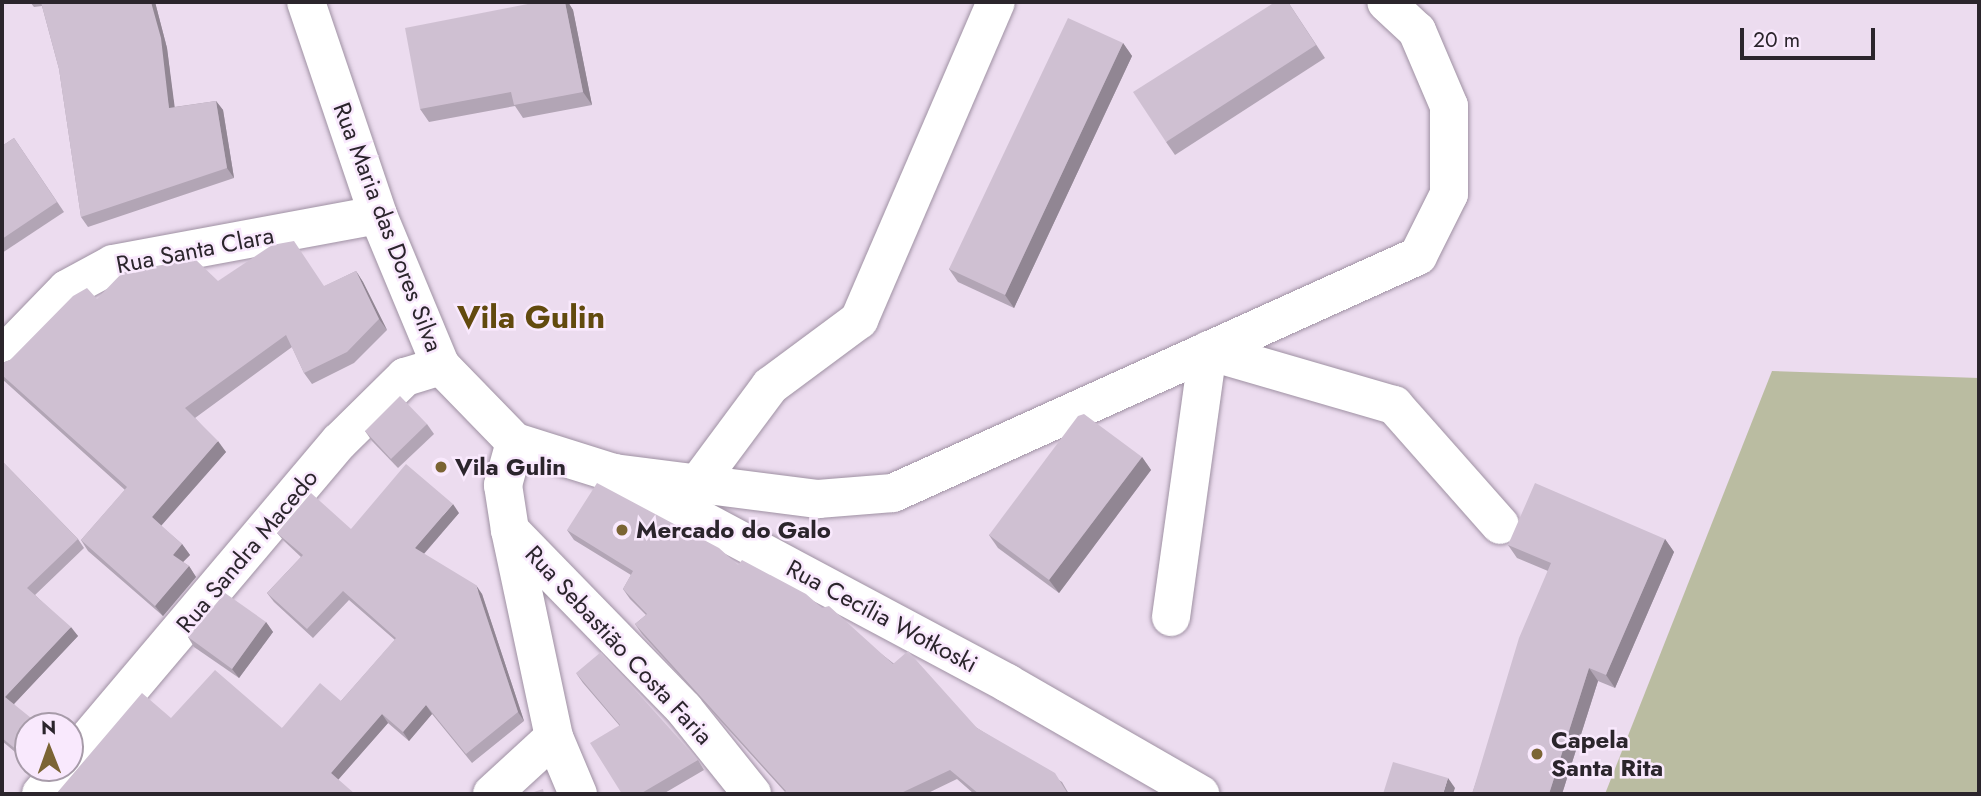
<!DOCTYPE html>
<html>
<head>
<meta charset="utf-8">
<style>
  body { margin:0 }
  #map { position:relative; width:1981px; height:796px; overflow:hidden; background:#ecdcef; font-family:Jost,sans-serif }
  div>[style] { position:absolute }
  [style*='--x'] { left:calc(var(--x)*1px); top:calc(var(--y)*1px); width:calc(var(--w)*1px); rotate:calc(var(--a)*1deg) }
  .green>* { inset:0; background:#babca1 }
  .roads { filter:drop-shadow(0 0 2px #9f91a3) drop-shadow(0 0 2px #9f91a3) }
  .minor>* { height:38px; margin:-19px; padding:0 19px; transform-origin:19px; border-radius:19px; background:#fff }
  .wall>* { inset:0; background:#b2a5b5 }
  .shaded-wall>* { inset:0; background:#918693 }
  .building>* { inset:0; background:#cfc0d2 }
  .dots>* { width:19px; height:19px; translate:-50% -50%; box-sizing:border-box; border:4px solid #f9e9fd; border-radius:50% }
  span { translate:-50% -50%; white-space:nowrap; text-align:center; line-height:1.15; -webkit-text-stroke:5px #f9e9fd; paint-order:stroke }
  .street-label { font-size:24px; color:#2b252c }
  .poi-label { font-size:24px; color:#2b252c; font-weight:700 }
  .left { translate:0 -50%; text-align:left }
  .district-label { font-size:32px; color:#624a0e; font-weight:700 }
  .frame { position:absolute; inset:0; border:4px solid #2b252c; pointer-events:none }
  .north { position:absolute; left:14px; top:712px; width:70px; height:70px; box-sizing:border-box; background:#f9e9fd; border:2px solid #a79ba9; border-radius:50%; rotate:359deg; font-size:19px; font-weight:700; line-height:28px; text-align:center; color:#2b252c }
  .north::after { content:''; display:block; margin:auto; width:24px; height:32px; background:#7b6434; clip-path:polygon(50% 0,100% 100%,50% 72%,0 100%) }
  .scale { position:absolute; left:1740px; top:28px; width:135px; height:32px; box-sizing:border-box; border:4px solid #2b252c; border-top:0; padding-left:9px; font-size:21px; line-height:24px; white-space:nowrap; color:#2b252c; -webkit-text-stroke:5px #f9e9fd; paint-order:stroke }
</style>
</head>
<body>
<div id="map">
  <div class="green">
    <i style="clip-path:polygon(1772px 371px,1979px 378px,1979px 794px,1605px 794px)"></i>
  </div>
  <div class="roads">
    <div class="minor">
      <i style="--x:306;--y:2;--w:225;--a:71.3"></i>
      <i style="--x:378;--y:215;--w:164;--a:67.4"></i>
      <i style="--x:441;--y:366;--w:106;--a:45.8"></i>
      <i style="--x:2;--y:356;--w:93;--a:-45.9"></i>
      <i style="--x:67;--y:289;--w:52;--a:-28.5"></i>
      <i style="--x:113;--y:264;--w:269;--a:-10.5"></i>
      <i style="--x:515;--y:442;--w:104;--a:17.4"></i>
      <i style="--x:614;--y:473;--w:446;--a:28.1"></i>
      <i style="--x:1007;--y:683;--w:223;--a:29.9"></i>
      <i style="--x:515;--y:442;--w:45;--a:105.6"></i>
      <i style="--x:503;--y:485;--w:46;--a:81.2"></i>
      <i style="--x:510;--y:530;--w:212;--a:78"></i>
      <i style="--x:554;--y:737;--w:62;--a:67.2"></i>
      <i style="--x:614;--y:473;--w:206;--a:7.3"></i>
      <i style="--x:818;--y:499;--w:75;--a:-4.6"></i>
      <i style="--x:893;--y:493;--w:576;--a:-24.3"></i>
      <i style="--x:1418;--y:256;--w:69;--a:-63.4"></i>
      <i style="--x:1449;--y:194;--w:88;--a:-90"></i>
      <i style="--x:1449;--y:106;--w:82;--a:-113.1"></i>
      <i style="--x:1417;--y:31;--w:42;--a:-136.9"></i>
      <i style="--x:698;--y:483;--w:121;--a:-53.4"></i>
      <i style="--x:770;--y:386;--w:111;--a:-36.6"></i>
      <i style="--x:859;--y:320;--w:346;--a:-66.7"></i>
      <i style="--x:510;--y:530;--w:250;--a:45.8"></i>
      <i style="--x:684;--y:709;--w:109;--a:51.3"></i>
      <i style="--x:1171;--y:617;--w:269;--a:-82.1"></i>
      <i style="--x:1208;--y:351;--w:194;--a:16.2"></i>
      <i style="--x:1394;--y:405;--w:160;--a:48.5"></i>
      <i style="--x:70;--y:760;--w:417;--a:-49.8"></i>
      <i style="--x:339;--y:442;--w:93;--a:-44.6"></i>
      <i style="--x:405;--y:377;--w:38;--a:-17"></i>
      <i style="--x:41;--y:794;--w:35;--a:-49"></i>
      <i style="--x:492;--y:794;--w:84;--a:-42.6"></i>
    </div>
  </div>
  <div class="wall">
    <i style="clip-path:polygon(30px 2px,155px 2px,167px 48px,174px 107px,216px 101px,223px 110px,234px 178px,88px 227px,81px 217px,59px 69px,42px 6px,34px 7px)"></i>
    <i style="clip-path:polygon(538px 2px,568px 2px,573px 10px,592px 105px,523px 118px,515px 106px,429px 122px,420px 109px)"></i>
    <i style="clip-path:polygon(1288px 2px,1325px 58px,1175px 155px,1166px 142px)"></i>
    <i style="clip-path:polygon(1123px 43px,1132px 56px,1014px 308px,958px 282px,949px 269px)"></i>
    <i style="clip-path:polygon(14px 138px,64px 212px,2px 253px,2px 146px)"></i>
    <i style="clip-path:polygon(356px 271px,363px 282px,387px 330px,354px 363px,312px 384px,304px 373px,292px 347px,195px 418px,226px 452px,161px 526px,182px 544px,190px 555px,183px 562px,189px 566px,196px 577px,163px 616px,88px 551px,81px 540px,125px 490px,2px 379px,2px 363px,10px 360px,97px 299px,218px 281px,325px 286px)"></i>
    <i style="clip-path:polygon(427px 424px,434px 434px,398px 468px,372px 441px,365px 431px)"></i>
    <i style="clip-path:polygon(1142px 457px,1151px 470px,1059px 593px,998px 548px,989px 535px)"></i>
    <i style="clip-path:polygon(2px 461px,78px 539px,84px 548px,35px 595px,78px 636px,14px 704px,28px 726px,28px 763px,2px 741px)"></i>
    <i style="clip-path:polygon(459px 513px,424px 554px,482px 594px,524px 721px,472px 763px,432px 714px,409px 741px,388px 723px,338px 780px,171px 718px,282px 728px,341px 701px,395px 640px,349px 600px,313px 638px,274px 602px,267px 593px,301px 557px,284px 541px,277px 533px,351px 529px)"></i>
    <i style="clip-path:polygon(567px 530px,738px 565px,822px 608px,977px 728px,1062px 782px,1069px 794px,974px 794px,957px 779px,926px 794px,782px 794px,785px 792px,642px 634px,635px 624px,646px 615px,630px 599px,623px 589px,631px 575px,574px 540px)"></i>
    <i style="clip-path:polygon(1665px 539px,1674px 552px,1615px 688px,1598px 681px,1562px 794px,1472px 794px,1548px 571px,1517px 558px,1508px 545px)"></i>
    <i style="clip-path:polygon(266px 622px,273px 632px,239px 678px,194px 647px,188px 637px)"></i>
    <i style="clip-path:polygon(576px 673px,698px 760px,704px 770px,663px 794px,622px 794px,619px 725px,583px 683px)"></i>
  </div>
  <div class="shaded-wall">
    <i style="clip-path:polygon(151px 2px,155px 2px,167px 48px,176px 117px,169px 108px)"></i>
    <i style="clip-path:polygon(565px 2px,568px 2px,573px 10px,592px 105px,583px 92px)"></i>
    <i style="clip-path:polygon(1123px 43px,1132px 56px,1014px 308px,1005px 295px)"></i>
    <i style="clip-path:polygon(216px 101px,223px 110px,234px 178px,227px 168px)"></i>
    <i style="clip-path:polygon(356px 271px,363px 282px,387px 330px,379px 319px)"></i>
    <i style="clip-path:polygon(218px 441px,226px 452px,159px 528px,152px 517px)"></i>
    <i style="clip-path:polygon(1142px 457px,1151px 470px,1059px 593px,1049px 580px)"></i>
    <i style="clip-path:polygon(453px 504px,459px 513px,421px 557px,415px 548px)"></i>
    <i style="clip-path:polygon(1665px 539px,1674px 552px,1615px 688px,1606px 675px)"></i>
    <i style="clip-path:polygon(182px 544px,190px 555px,180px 565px,173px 555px)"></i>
    <i style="clip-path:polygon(189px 566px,196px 577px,163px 616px,155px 606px)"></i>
    <i style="clip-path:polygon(476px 585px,482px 594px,524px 721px,518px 712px)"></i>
    <i style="clip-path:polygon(266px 622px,273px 632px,239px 678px,232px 669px)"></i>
    <i style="clip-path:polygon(71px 627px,78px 636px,12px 706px,5px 697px)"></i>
    <i style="clip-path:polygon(1589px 668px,1598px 681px,1562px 794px,1549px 794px)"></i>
    <i style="clip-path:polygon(426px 705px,432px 714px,409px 741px,403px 732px)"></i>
    <i style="clip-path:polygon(382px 714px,388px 723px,337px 781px,331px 773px)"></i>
    <i style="clip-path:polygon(1448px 778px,1455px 788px,1453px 794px,1443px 794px)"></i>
  </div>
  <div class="building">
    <i style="clip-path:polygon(41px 2px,151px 2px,161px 38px,169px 108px,216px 101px,227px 168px,81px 217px,59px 69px)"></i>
    <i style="clip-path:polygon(538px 2px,565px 2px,583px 92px,514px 105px,511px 92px,420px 109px,405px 28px)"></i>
    <i style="clip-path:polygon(1275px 2px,1288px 2px,1316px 45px,1166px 142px,1133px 92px)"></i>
    <i style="clip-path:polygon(1068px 18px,1123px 43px,1005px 295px,949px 269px)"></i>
    <i style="clip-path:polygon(14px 138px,57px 202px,2px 239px,2px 146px)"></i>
    <i style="clip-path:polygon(294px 241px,324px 286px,356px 271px,379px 319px,347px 352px,304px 373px,286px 335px,185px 408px,218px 441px,152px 517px,182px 544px,173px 555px,189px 566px,155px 606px,81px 540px,127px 487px,2px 375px,2px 363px,10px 360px,73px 296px,87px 288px,97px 299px,123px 272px,195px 259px,218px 281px,272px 245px)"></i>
    <i style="clip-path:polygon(400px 396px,427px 424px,391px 459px,365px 431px)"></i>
    <i style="clip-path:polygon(1084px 414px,1142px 457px,1049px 580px,989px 535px,1078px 416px)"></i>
    <i style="clip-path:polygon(2px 461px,78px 539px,27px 588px,71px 627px,5px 697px,41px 726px,28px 726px,28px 759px,2px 738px)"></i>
    <i style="clip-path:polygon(406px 464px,453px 504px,415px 548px,476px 585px,518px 712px,466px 754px,426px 705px,403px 732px,382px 714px,331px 773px,355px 794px,56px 794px,142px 693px,171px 718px,215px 670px,282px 728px,320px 683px,341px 701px,396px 638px,343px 591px,307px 629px,267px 593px,303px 555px,277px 533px,311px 493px,351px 529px)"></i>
    <i style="clip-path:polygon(597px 483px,719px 548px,738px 565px,742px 560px,806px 594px,822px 608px,829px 606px,893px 664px,908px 651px,977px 728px,1055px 773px,1068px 794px,979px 794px,950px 770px,899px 794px,782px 794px,786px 791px,635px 624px,647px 614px,623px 589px,633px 571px,567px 530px)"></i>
    <i style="clip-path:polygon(1535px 483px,1665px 539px,1606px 675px,1589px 668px,1549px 794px,1472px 794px,1519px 638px,1551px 563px,1508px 545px)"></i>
    <i style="clip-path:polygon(225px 593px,266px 622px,232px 669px,188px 637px)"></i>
    <i style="clip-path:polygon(601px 652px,698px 760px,640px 794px,622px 794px,590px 743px,620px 725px,576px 673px)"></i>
    <i style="clip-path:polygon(1393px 762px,1448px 778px,1443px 794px,1383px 794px)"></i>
    <i style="clip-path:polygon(543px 789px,544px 794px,528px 794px)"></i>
  </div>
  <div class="dots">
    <i style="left:441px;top:467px;background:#7b6434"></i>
    <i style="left:622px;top:530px;background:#7b6434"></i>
    <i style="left:1537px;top:754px;background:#7b6434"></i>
  </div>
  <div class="street-label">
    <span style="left:388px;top:227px;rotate:69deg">Rua Maria das Dores Silva</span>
    <span style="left:195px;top:250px;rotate:-11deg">Rua Santa Clara</span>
    <span style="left:247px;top:551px;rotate:-50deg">Rua Sandra Macedo</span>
    <span style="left:882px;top:616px;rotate:28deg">Rua Cecília Wotkoski</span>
    <span style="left:619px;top:645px;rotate:47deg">Rua Sebastião Costa Faria</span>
  </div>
  <div class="poi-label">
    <span class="left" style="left:455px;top:467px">Vila Gulin</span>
    <span class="left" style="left:636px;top:530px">Mercado do Galo</span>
    <span class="left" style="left:1551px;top:754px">Capela<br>Santa Rita</span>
  </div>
  <div class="district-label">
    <span style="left:531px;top:317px">Vila Gulin</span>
  </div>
  <div class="frame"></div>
  <div class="north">N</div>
  <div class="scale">20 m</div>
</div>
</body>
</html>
